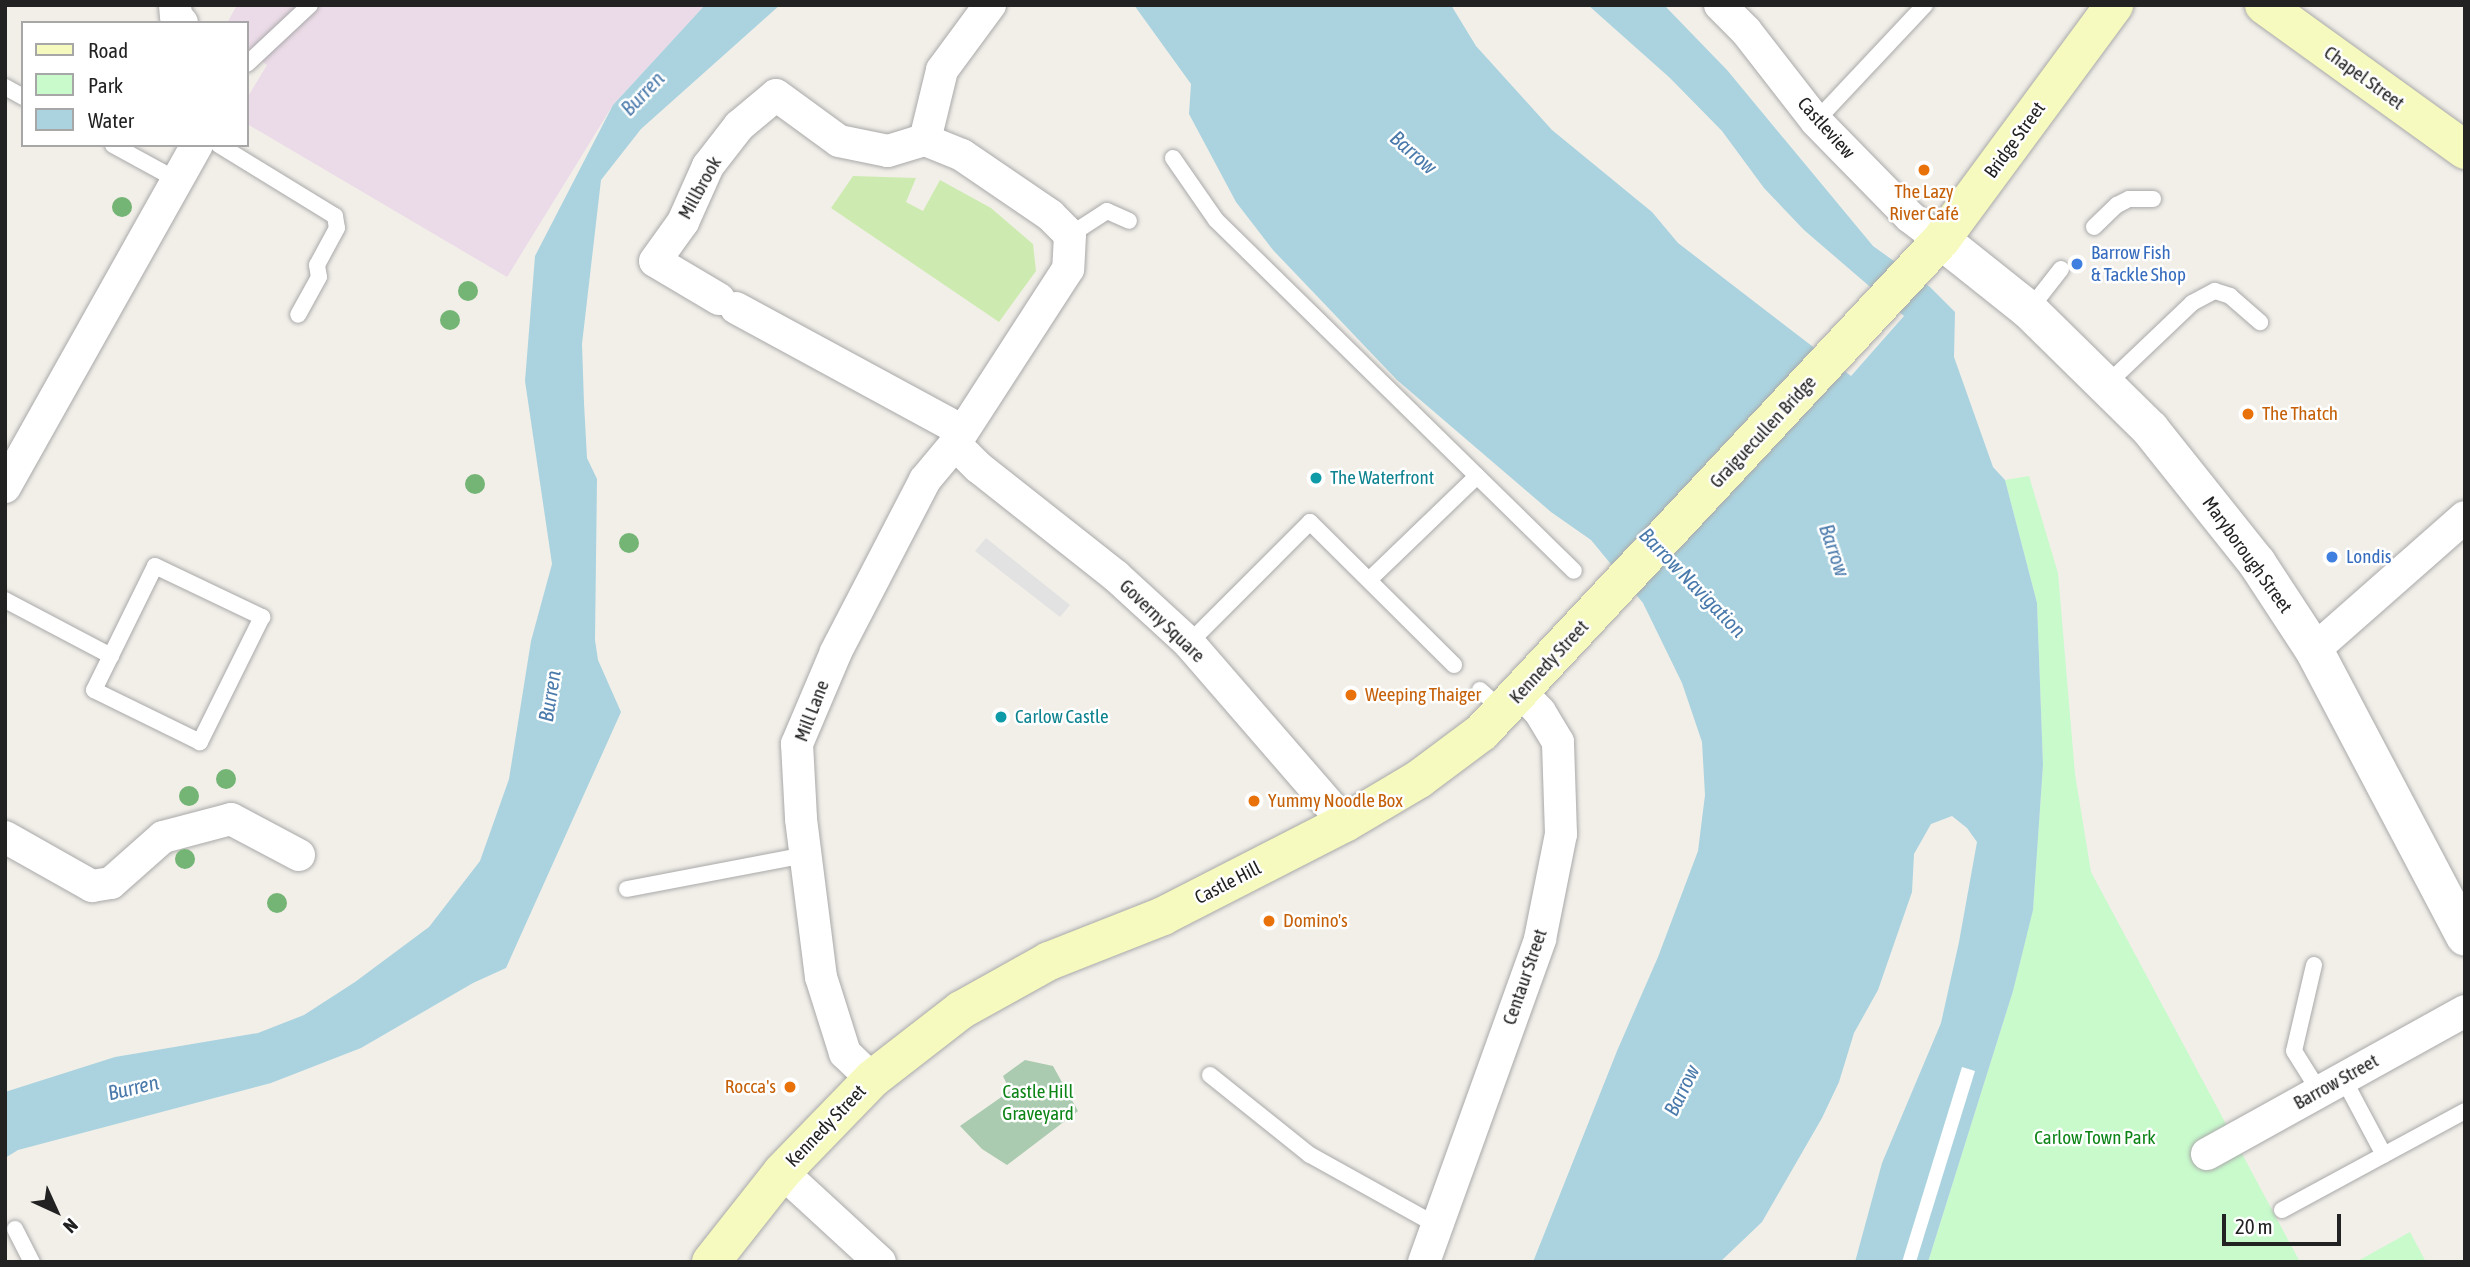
<!DOCTYPE html>
<html>
<head>
<meta charset="utf-8">
<style>
  body { margin:0 }
  #map { position:relative; width:2470px; height:1267px; overflow:hidden; background:#f2efe9; font-family:"Asap Condensed",sans-serif }
  div>[style] { position:absolute }
  [style*='--x'] { left:calc(var(--x)*1px); top:calc(var(--y)*1px); width:calc(var(--w)*1px); rotate:calc(var(--a)*1deg) }
  .industrial>* { inset:0; background:#ebdbe8 }
  .grass>* { inset:0; background:#cdebb0 }
  .cemetery>* { inset:0; background:#aacbaf }
  .park>* { inset:0; background:#c8facc }
  .parking>* { inset:0; background:#e2e2e2 }
  .water>* { inset:0; background:#aad3df }
  .pier>* { inset:0; background:#fff }
  .roads { filter:drop-shadow(0 0 2px #a9a9a9) drop-shadow(0 0 2px #a9a9a9) }
  .service>* { height:16px; margin:-8px; padding:0 8px; transform-origin:8px; border-radius:8px; background:#fff }
  .minor>* { height:32px; margin:-16px; padding:0 16px; transform-origin:16px; border-radius:16px; background:#fff }
  .tertiary>* { height:38px; margin:-19px; padding:0 19px; transform-origin:19px; border-radius:19px; background:#fff }
  .secondary>* { height:38px; margin:-19px; padding:0 19px; transform-origin:19px; border-radius:19px; background:#f7fabf }
  .trees>* { width:20px; height:20px; margin:-10px; border-radius:50%; background:#74b475 }
  .dots>* { width:19px; height:19px; translate:-50% -50%; box-sizing:border-box; border:4px solid #fff; border-radius:50% }
  span { translate:-50% -50%; white-space:nowrap; text-align:center; line-height:1.15; -webkit-text-stroke:5px #fff; paint-order:stroke }
  .street-label { font-size:19px; color:#222 }
  .food-label { font-size:19px; color:#c56008 }
  .left { translate:0 -50%; text-align:left }
  .right { translate:-100% -50%; text-align:right }
  .shop-label { font-size:19px; color:#366cbe }
  .culture-label { font-size:19px; color:#0d838f }
  .park-label { font-size:19px; color:#0c8416 }
  .water-label { font-size:21px; color:#4a7aab; font-style:italic }
  .frame { position:absolute; inset:0; border:7px solid #222; pointer-events:none }
  .legend { position:absolute; left:21px; top:21px; width:228px; height:126px; box-sizing:border-box; background:#fff; border:2px solid #a7a7a7; margin:0; padding:9px 12px; list-style:none; font-size:21px; color:#222 }
  .legend li { display:flex; align-items:center; gap:14px; height:35px }
  .legend b { width:35px; border:2px solid #a7a7a7 }
  .north { position:absolute; left:21px; top:1176px; width:70px; height:70px; -webkit-text-stroke:5px #fff; paint-order:stroke; rotate:135deg; font-size:19px; font-weight:700; line-height:28px; text-align:center; color:#222 }
  .north::after { content:''; display:block; margin:auto; width:24px; height:32px; background:#222; clip-path:polygon(50% 0,100% 100%,50% 72%,0 100%) }
  .scale { position:absolute; left:2222px; top:1214px; width:119px; height:32px; box-sizing:border-box; border:4px solid #222; border-top:0; padding-left:9px; font-size:21px; line-height:24px; white-space:nowrap; color:#222; -webkit-text-stroke:5px #fff; paint-order:stroke }
</style>
</head>
<body>
<div id="map">
  <div class="industrial">
    <i style="clip-path:polygon(237px 5px,705px 5px,613px 105px,507px 277px,247px 124px,247px 98px,267px 65px,247px 51px,247px 23px,227px 23px)"></i>
  </div>
  <div class="grass">
    <i style="clip-path:polygon(853px 176px,916px 178px,906px 202px,923px 211px,940px 180px,991px 208px,1033px 244px,1036px 271px,999px 322px,831px 208px)"></i>
  </div>
  <div class="cemetery">
    <i style="clip-path:polygon(1025px 1060px,1053px 1066px,1078px 1111px,1007px 1165px,982px 1149px,960px 1126px,1010px 1091px,1003px 1076px)"></i>
  </div>
  <div class="park">
    <i style="clip-path:polygon(2029px 476px,2058px 573px,2075px 774px,2091px 872px,2300px 1262px,1928px 1262px,2013px 991px,2033px 909px,2043px 765px,2037px 603px,2005px 480px)"></i>
    <i style="clip-path:polygon(2410px 1232px,2426px 1262px,2356px 1262px)"></i>
  </div>
  <div class="parking">
    <i style="clip-path:polygon(986px 538px,1070px 605px,1060px 617px,975px 551px)"></i>
  </div>
  <div class="water">
    <i style="clip-path:polygon(705px 5px,780px 5px,641px 129px,601px 180px,582px 344px,584px 403px,587px 458px,597px 479px,595px 640px,598px 660px,621px 712px,506px 968px,473px 983px,361px 1048px,271px 1083px,18px 1150px,5px 1158px,5px 1092px,115px 1057px,258px 1033px,304px 1015px,355px 982px,429px 927px,480px 861px,509px 779px,531px 641px,552px 564px,525px 381px,535px 256px,613px 105px)"></i>
    <i style="clip-path:polygon(1134px 5px,1451px 5px,1476px 46px,1552px 130px,1652px 212px,1678px 243px,1851px 376px,1904px 316px,1804px 230px,1764px 188px,1722px 131px,1670px 78px,1588px 5px,1664px 5px,1727px 70px,1873px 246px,1930px 287px,1955px 312px,1954px 357px,1993px 467px,2005px 480px,2037px 603px,2043px 765px,2033px 910px,2013px 991px,1928px 1262px,1855px 1262px,1882px 1163px,1941px 1023px,1959px 942px,1977px 842px,1967px 828px,1952px 816px,1931px 824px,1914px 854px,1912px 892px,1878px 990px,1854px 1033px,1839px 1082px,1822px 1118px,1762px 1222px,1720px 1262px,1533px 1262px,1617px 1051px,1658px 957px,1698px 851px,1705px 795px,1702px 742px,1682px 683px,1643px 603px,1591px 540px,1551px 512px,1397px 380px,1273px 250px,1236px 202px,1189px 114px,1191px 84px)"></i>
  </div>
  <div class="pier">
    <i style="clip-path:polygon(1962px 1067px,1975px 1071px,1916px 1262px,1902px 1262px)"></i>
  </div>
  <div class="roads">
    <div class="service">
      <i style="--x:247;--y:64;--w:86;--a:-43.1"></i>
      <i style="--x:5;--y:87;--w:21;--a:29"></i>
      <i style="--x:1816;--y:121;--w:159;--a:-46.8"></i>
      <i style="--x:113;--y:145;--w:73;--a:28.7"></i>
      <i style="--x:219;--y:145;--w:136;--a:31.5"></i>
      <i style="--x:335;--y:216;--w:12;--a:81"></i>
      <i style="--x:337;--y:228;--w:42;--a:118.4"></i>
      <i style="--x:317;--y:265;--w:12;--a:81"></i>
      <i style="--x:319;--y:277;--w:43;--a:118.9"></i>
      <i style="--x:1173;--y:158;--w:75;--a:55.3"></i>
      <i style="--x:1216;--y:220;--w:501;--a:44.43"></i>
      <i style="--x:2094;--y:227;--w:32;--a:-44"></i>
      <i style="--x:2117;--y:205;--w:13;--a:-27"></i>
      <i style="--x:2129;--y:199;--w:24;--a:0"></i>
      <i style="--x:1070;--y:235;--w:44;--a:-33"></i>
      <i style="--x:1107;--y:211;--w:24;--a:24"></i>
      <i style="--x:2029;--y:310;--w:52;--a:-52"></i>
      <i style="--x:2106;--y:385;--w:119;--a:-43.6"></i>
      <i style="--x:2192;--y:303;--w:26;--a:-28"></i>
      <i style="--x:2215;--y:291;--w:16;--a:18"></i>
      <i style="--x:2230;--y:296;--w:40;--a:41"></i>
      <i style="--x:155;--y:566;--w:119;--a:25.5"></i>
      <i style="--x:262;--y:617;--w:140;--a:116.4"></i>
      <i style="--x:200;--y:742;--w:118;--a:-153.9"></i>
      <i style="--x:94;--y:690;--w:138;--a:-63.8"></i>
      <i style="--x:1369;--y:580;--w:150;--a:-43.9"></i>
      <i style="--x:5;--y:600;--w:120;--a:27.8"></i>
      <i style="--x:1189;--y:643;--w:171;--a:-45"></i>
      <i style="--x:1310;--y:522;--w:203;--a:44.8"></i>
      <i style="--x:1480;--y:690;--w:31;--a:42"></i>
      <i style="--x:627;--y:889;--w:181;--a:-10.8"></i>
      <i style="--x:2314;--y:965;--w:88;--a:103.1"></i>
      <i style="--x:2294;--y:1051;--w:47;--a:58"></i>
      <i style="--x:1210;--y:1075;--w:128;--a:38.7"></i>
      <i style="--x:1310;--y:1155;--w:146;--a:29"></i>
      <i style="--x:2343;--y:1078;--w:87;--a:62"></i>
      <i style="--x:2282;--y:1210;--w:208;--a:-28.4"></i>
      <i style="--x:15;--y:1229;--w:37;--a:63"></i>
    </div>
    <div class="minor">
      <i style="--x:175;--y:5;--w:11;--a:85"></i>
      <i style="--x:176;--y:16;--w:9;--a:49"></i>
      <i style="--x:1720;--y:5;--w:37;--a:45"></i>
      <i style="--x:1746;--y:31;--w:114;--a:52.1"></i>
      <i style="--x:1816;--y:121;--w:134;--a:45.6"></i>
      <i style="--x:1910;--y:217;--w:39;--a:37"></i>
      <i style="--x:925;--y:140;--w:72;--a:-76.3"></i>
      <i style="--x:942;--y:70;--w:81;--a:-53.6"></i>
      <i style="--x:719;--y:299;--w:74;--a:-149.3"></i>
      <i style="--x:655;--y:261;--w:48;--a:-54.3"></i>
      <i style="--x:683;--y:222;--w:61;--a:-65.9"></i>
      <i style="--x:708;--y:166;--w:51;--a:-52.2"></i>
      <i style="--x:739;--y:126;--w:48;--a:-40"></i>
      <i style="--x:776;--y:95;--w:78;--a:36.1"></i>
      <i style="--x:839;--y:141;--w:50;--a:11.5"></i>
      <i style="--x:888;--y:151;--w:39;--a:-17"></i>
      <i style="--x:925;--y:140;--w:40;--a:22"></i>
      <i style="--x:962;--y:155;--w:107;--a:34.3"></i>
      <i style="--x:1050;--y:215;--w:28;--a:45"></i>
      <i style="--x:1070;--y:235;--w:34;--a:93"></i>
      <i style="--x:1068;--y:269;--w:208;--a:122.9"></i>
      <i style="--x:955;--y:444;--w:47;--a:129.8"></i>
      <i style="--x:925;--y:480;--w:194;--a:117.4"></i>
      <i style="--x:836;--y:652;--w:100;--a:113"></i>
      <i style="--x:797;--y:744;--w:75;--a:86.9"></i>
      <i style="--x:801;--y:819;--w:159;--a:82.8"></i>
      <i style="--x:821;--y:977;--w:80;--a:72.5"></i>
      <i style="--x:845;--y:1053;--w:37;--a:44"></i>
      <i style="--x:736;--y:308;--w:256;--a:28.5"></i>
      <i style="--x:955;--y:444;--w:33;--a:45"></i>
      <i style="--x:978;--y:467;--w:176;--a:38.3"></i>
      <i style="--x:1116;--y:576;--w:99;--a:42.5"></i>
      <i style="--x:1189;--y:643;--w:238;--a:49.1"></i>
      <i style="--x:5;--y:487;--w:392;--a:-60.7"></i>
      <i style="--x:2314;--y:650;--w:201;--a:-41.4"></i>
      <i style="--x:5;--y:837;--w:100;--a:29.4"></i>
      <i style="--x:92;--y:886;--w:19;--a:-9"></i>
      <i style="--x:111;--y:883;--w:69;--a:-41.5"></i>
      <i style="--x:163;--y:837;--w:70;--a:-14.8"></i>
      <i style="--x:231;--y:819;--w:77;--a:27.9"></i>
      <i style="--x:2207;--y:1154;--w:295;--a:-29"></i>
      <i style="--x:782;--y:1172;--w:133;--a:42.6"></i>
      <i style="--x:1424;--y:1262;--w:343;--a:-70.2"></i>
      <i style="--x:1540;--y:939;--w:107;--a:-78.7"></i>
      <i style="--x:1561;--y:834;--w:92;--a:-91.9"></i>
      <i style="--x:1558;--y:742;--w:35;--a:-121"></i>
      <i style="--x:1540;--y:712;--w:28;--a:-134"></i>
    </div>
    <div class="tertiary">
      <i style="--x:1941;--y:240;--w:112;--a:38.5"></i>
      <i style="--x:2029;--y:310;--w:170;--a:44.5"></i>
      <i style="--x:2150;--y:429;--w:171;--a:51.4"></i>
      <i style="--x:2257;--y:563;--w:104;--a:56.8"></i>
      <i style="--x:2314;--y:650;--w:324;--a:62.2"></i>
    </div>
    <div class="secondary">
      <i style="--x:2264;--y:5;--w:248;--a:35.8"></i>
      <i style="--x:711;--y:1262;--w:115;--a:-51.7"></i>
      <i style="--x:782;--y:1172;--w:129;--a:-45.9"></i>
      <i style="--x:872;--y:1079;--w:113;--a:-37.8"></i>
      <i style="--x:961;--y:1010;--w:101;--a:-29.1"></i>
      <i style="--x:1049;--y:961;--w:123;--a:-21.5"></i>
      <i style="--x:1163;--y:916;--w:204;--a:-27.1"></i>
      <i style="--x:1345;--y:823;--w:86;--a:-30.7"></i>
      <i style="--x:1419;--y:779;--w:79;--a:-36.7"></i>
      <i style="--x:1482;--y:732;--w:673;--a:-46.99"></i>
      <i style="--x:1941;--y:240;--w:292;--a:-53.6"></i>
    </div>
  </div>
  <div class="trees">
    <i style="left:122px;top:207px"></i>
    <i style="left:468px;top:291px"></i>
    <i style="left:450px;top:320px"></i>
    <i style="left:475px;top:484px"></i>
    <i style="left:629px;top:543px"></i>
    <i style="left:226px;top:779px"></i>
    <i style="left:189px;top:796px"></i>
    <i style="left:185px;top:859px"></i>
    <i style="left:277px;top:903px"></i>
  </div>
  <div class="dots">
    <i style="left:1924px;top:170px;background:#e8710a"></i>
    <i style="left:2077px;top:264px;background:#3f7fe0"></i>
    <i style="left:2248px;top:414px;background:#e8710a"></i>
    <i style="left:1316px;top:478px;background:#0f9aa8"></i>
    <i style="left:2332px;top:557px;background:#3f7fe0"></i>
    <i style="left:1351px;top:695px;background:#e8710a"></i>
    <i style="left:1001px;top:717px;background:#0f9aa8"></i>
    <i style="left:1254px;top:801px;background:#e8710a"></i>
    <i style="left:1269px;top:921px;background:#e8710a"></i>
    <i style="left:790px;top:1087px;background:#e8710a"></i>
  </div>
  <div class="street-label">
    <span style="left:2364px;top:78px;rotate:36deg">Chapel Street</span>
    <span style="left:1826px;top:128px;rotate:48deg">Castleview</span>
    <span style="left:2015px;top:140px;rotate:-54deg">Bridge Street</span>
    <span style="left:700px;top:188px;rotate:-61deg">Millbrook</span>
    <span style="left:1763px;top:432px;rotate:-47deg">Graiguecullen Bridge</span>
    <span style="left:2247px;top:555px;rotate:54deg">Maryborough Street</span>
    <span style="left:1162px;top:621px;rotate:44deg">Governy Square</span>
    <span style="left:1549px;top:662px;rotate:-47deg">Kennedy Street</span>
    <span style="left:812px;top:711px;rotate:-69deg">Mill Lane</span>
    <span style="left:1228px;top:883px;rotate:-27deg">Castle Hill</span>
    <span style="left:1525px;top:977px;rotate:-71deg">Centaur Street</span>
    <span style="left:2336px;top:1082px;rotate:-29deg">Barrow Street</span>
    <span style="left:826px;top:1126px;rotate:-46deg">Kennedy Street</span>
  </div>
  <div class="food-label">
    <span style="left:1924px;top:203px">The Lazy<br>River Café</span>
    <span class="left" style="left:2262px;top:414px">The Thatch</span>
    <span class="left" style="left:1365px;top:695px">Weeping Thaiger</span>
    <span class="left" style="left:1268px;top:801px">Yummy Noodle Box</span>
    <span class="left" style="left:1283px;top:921px">Domino's</span>
    <span class="right" style="left:776px;top:1087px">Rocca's</span>
  </div>
  <div class="shop-label">
    <span class="left" style="left:2091px;top:264px">Barrow Fish<br>&amp; Tackle Shop</span>
    <span class="left" style="left:2346px;top:557px">Londis</span>
  </div>
  <div class="culture-label">
    <span class="left" style="left:1330px;top:478px">The Waterfront</span>
    <span class="left" style="left:1015px;top:717px">Carlow Castle</span>
  </div>
  <div class="park-label">
    <span style="left:1038px;top:1103px">Castle Hill<br>Graveyard</span>
    <span style="left:2095px;top:1138px">Carlow Town Park</span>
  </div>
  <div class="water-label">
    <span style="left:642px;top:93px;rotate:-46deg">Burren</span>
    <span style="left:1414px;top:152px;rotate:41deg">Barrow</span>
    <span style="left:1835px;top:550px;rotate:71deg">Barrow</span>
    <span style="left:1693px;top:582px;rotate:46deg">Barrow Navigation</span>
    <span style="left:549px;top:696px;rotate:-81deg">Burren</span>
    <span style="left:133px;top:1087px;rotate:-13deg">Burren</span>
    <span style="left:1681px;top:1090px;rotate:-64deg">Barrow</span>
  </div>
  <div class="frame"></div>
  <ul class="legend">
  <li><b style="height:9px;background:#f7fabf"></b>Road</li>
  <li><b style="height:19px;background:#c8facc"></b>Park</li>
  <li><b style="height:19px;background:#aad3df"></b>Water</li>
  </ul>
  <div class="north">N</div>
  <div class="scale">20 m</div>
</div>
</body>
</html>
